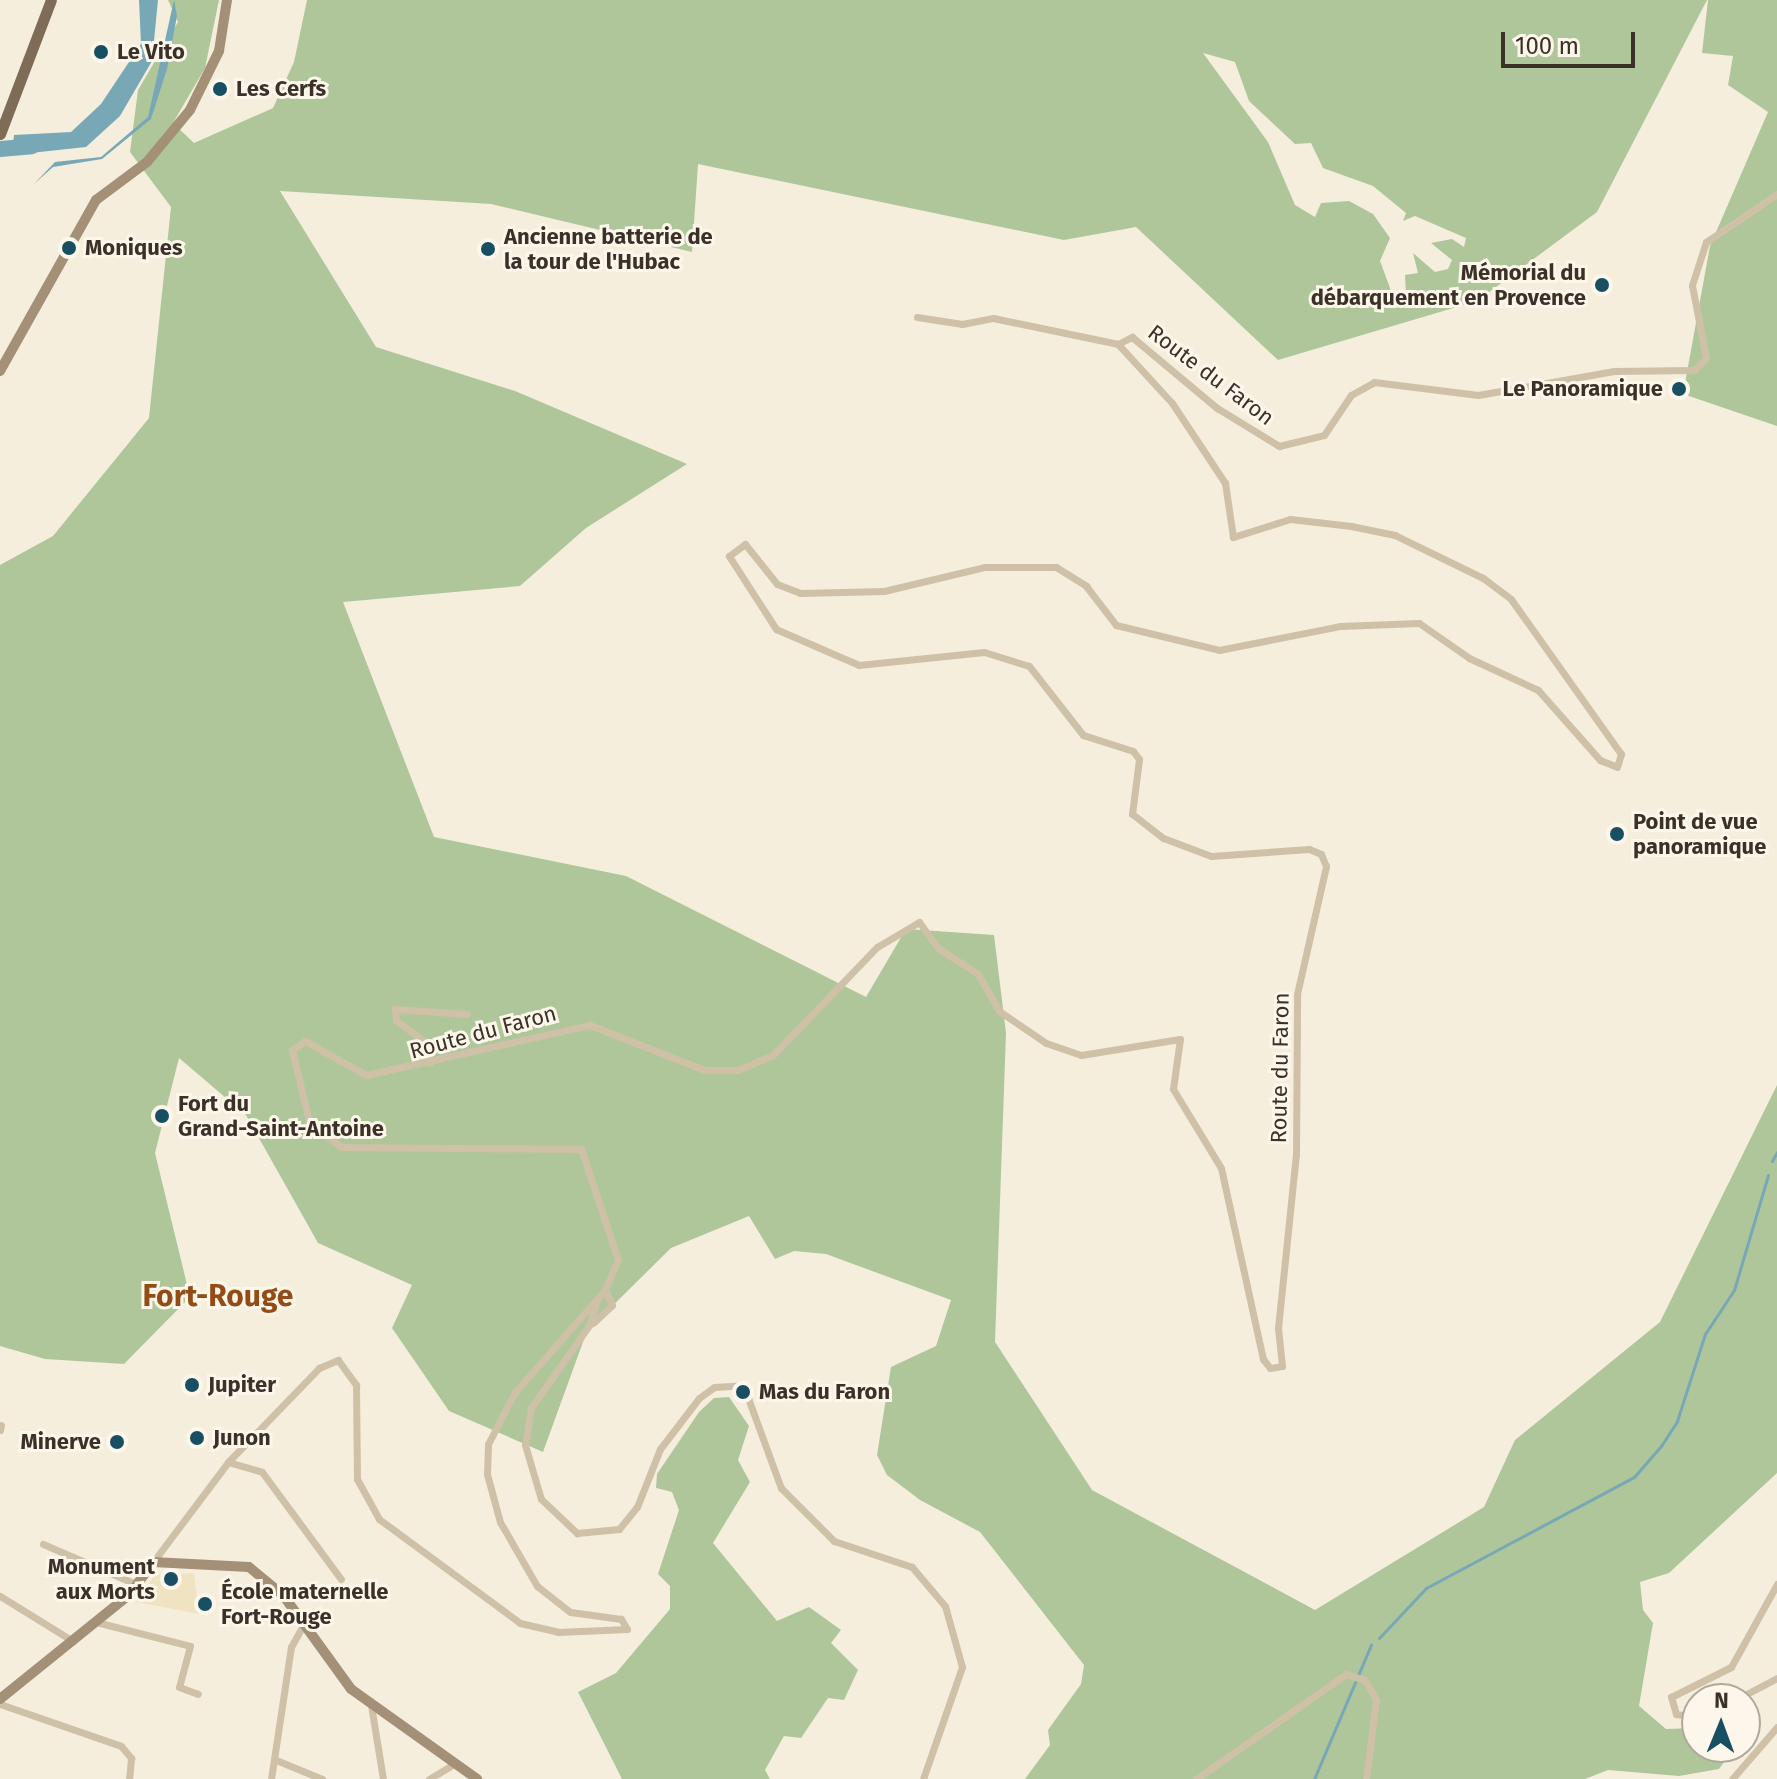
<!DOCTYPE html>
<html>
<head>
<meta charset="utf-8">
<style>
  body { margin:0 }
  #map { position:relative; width:1777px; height:1779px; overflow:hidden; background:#f5eedd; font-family:"Fira Sans",sans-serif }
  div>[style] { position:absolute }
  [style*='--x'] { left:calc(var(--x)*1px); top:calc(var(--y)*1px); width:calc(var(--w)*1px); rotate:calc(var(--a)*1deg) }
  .green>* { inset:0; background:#afc69a }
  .plaza>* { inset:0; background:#efe3c2 }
  .water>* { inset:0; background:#78a8b6 }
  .stream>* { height:3px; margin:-1.5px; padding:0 1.5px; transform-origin:1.5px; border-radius:1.5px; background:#78a8b6 }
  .river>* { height:16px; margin:-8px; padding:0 8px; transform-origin:8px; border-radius:8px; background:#78a8b6 }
  .street>* { height:7px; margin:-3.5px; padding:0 3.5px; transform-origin:3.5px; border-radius:3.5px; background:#cfc1a7 }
  .secondary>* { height:10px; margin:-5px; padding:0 5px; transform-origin:5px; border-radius:5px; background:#a39077 }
  .primary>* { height:11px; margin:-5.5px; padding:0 5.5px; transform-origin:5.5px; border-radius:5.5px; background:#7e6c57 }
  .dots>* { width:22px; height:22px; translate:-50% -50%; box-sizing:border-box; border:4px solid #fcf7ea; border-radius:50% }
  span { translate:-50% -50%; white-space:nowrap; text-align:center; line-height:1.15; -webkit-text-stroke:6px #fcf7ea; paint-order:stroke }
  .poi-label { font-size:22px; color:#3b3128; font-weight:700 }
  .left { translate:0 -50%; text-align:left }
  .right { translate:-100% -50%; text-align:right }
  .street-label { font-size:22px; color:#3b3128 }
  .district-label { font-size:30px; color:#944c17; font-weight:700 }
  .north { position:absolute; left:1681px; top:1683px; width:80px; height:80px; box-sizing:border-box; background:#fcf7ea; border:2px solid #afa89c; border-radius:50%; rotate:1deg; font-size:22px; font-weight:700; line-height:32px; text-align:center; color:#3b3128 }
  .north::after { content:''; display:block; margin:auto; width:28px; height:36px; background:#184f62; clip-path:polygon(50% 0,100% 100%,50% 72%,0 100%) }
  .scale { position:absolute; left:1501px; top:32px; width:134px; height:36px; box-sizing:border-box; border:4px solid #3b3128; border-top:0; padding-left:10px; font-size:24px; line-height:28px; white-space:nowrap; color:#3b3128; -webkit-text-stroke:6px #fcf7ea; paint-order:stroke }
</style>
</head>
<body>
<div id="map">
  <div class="green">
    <i style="clip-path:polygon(evenodd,168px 0,219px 0,205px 68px,173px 123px,194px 143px,273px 108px,294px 62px,307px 0,1707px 0,1597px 212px,1477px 301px,1278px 360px,1136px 227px,1064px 240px,698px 164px,692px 252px,491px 204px,280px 191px,376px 347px,515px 391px,687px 464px,586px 528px,520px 586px,343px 602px,434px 837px,626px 876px,866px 997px,906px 929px,994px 935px,1006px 1033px,995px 1342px,1092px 1490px,1315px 1610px,1484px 1507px,1515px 1440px,1660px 1322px,1777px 1085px,1777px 1473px,1669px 1573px,1640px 1582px,1643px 1610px,1653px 1623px,1639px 1706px,1666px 1729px,1697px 1728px,1697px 1747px,1735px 1747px,1719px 1769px,1679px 1776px,1608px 1770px,1585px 1779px,1025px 1779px,1050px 1745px,1048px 1730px,1081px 1684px,1084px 1665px,980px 1532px,920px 1500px,887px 1475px,877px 1455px,891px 1367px,936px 1346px,951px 1300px,826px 1254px,794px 1251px,775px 1259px,749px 1216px,671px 1248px,587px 1331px,543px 1452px,449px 1411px,392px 1328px,412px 1285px,318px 1243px,246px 1115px,179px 1058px,155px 1153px,190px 1297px,124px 1364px,45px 1359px,0 1346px,0 565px,53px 536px,149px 418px,171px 207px,130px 152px,138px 90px,178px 22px,168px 0,1203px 53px,1235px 62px,1249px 101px,1295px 144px,1311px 143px,1323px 168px,1373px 186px,1406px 213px,1403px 221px,1415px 216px,1466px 238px,1464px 247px,1452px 239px,1431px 243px,1452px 260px,1448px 269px,1435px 272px,1413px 253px,1418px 273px,1405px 275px,1406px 296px,1393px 296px,1380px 261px,1390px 238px,1373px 214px,1349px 201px,1321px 203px,1315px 217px,1295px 205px,1268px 142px,1203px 53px)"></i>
    <i style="clip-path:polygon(1708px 0,1777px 0,1777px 426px,1683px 394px,1710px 246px,1768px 112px,1728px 85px,1733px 56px,1702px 53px)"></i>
    <i style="clip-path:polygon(729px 1397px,749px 1426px,738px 1460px,750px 1482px,713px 1543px,777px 1621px,809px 1607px,841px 1630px,831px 1643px,858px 1670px,844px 1700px,828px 1698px,801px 1738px,784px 1736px,765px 1770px,770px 1779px,622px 1779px,578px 1692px,616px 1673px,670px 1609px,670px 1586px,658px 1574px,679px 1510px,672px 1492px,656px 1488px,657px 1474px,699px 1412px,714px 1398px)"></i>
  </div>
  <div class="plaza">
    <i style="clip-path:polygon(194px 1573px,199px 1614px,136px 1602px,155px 1575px)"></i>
  </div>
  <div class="water">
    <i style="clip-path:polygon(139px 0,158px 0,152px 61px,120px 116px,86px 147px,12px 155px,14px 135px,71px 132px,101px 104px,141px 44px)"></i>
    <i style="clip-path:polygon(174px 0,177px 16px,167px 69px,151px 119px,102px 159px,53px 167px,34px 184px,55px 162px,101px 157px,148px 117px)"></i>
  </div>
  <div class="stream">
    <i style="--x:1772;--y:1161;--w:10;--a:-61"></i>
    <i style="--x:1379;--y:1638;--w:69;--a:-46.8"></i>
    <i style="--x:1426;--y:1588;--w:236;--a:-28.1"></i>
    <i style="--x:1634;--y:1477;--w:41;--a:-48.9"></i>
    <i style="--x:1661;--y:1446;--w:30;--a:-57"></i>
    <i style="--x:1677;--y:1421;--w:91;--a:-72.2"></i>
    <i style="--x:1705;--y:1334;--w:53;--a:-56.6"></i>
    <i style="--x:1734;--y:1290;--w:120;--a:-73.5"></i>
    <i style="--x:1314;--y:1779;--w:146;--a:-67"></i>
  </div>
  <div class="river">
    <i style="--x:0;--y:149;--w:32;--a:-5"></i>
  </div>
  <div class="street">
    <i style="--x:917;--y:317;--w:46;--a:8.8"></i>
    <i style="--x:962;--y:324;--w:32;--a:-11"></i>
    <i style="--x:993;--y:318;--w:128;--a:11.7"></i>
    <i style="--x:430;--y:1063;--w:22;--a:-103"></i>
    <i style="--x:425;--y:1042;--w:36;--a:-143"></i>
    <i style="--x:396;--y:1020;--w:11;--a:-95"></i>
    <i style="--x:395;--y:1009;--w:72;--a:4"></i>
    <i style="--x:597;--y:1299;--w:26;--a:106"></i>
    <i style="--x:590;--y:1324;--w:103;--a:125.1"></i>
    <i style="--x:531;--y:1408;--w:37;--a:99"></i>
    <i style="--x:525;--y:1445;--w:56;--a:73.5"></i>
    <i style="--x:541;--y:1499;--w:50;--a:43.4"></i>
    <i style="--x:577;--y:1533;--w:42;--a:-5.4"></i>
    <i style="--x:619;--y:1529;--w:28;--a:-51"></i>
    <i style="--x:637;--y:1507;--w:62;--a:-68.4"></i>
    <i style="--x:660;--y:1449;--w:64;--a:-52.6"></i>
    <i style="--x:699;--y:1398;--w:19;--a:-36"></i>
    <i style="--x:714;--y:1387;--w:22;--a:-3"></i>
    <i style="--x:736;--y:1386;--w:17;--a:45"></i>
    <i style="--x:748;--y:1398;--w:96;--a:69.9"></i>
    <i style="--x:781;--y:1488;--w:75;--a:45"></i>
    <i style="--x:834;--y:1541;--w:82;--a:18.4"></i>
    <i style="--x:912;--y:1567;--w:51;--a:49.8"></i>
    <i style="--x:945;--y:1606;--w:63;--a:74.4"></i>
    <i style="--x:962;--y:1667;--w:119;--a:109.2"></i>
    <i style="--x:593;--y:1323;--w:26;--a:-43"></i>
    <i style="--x:612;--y:1305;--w:17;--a:-115"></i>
    <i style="--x:0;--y:1430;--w:5;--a:-79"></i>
    <i style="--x:228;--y:1462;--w:35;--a:16"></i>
    <i style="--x:262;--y:1472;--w:133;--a:53.6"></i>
    <i style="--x:43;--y:1544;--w:103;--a:23.3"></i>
    <i style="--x:153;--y:1562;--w:125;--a:-53.1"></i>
    <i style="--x:228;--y:1462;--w:131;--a:-45.9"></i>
    <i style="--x:319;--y:1368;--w:21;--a:-23"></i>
    <i style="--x:338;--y:1360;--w:31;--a:54"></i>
    <i style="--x:356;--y:1385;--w:94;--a:89.4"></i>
    <i style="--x:357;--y:1479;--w:46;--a:61.2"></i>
    <i style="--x:379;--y:1519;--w:175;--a:36.4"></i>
    <i style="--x:520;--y:1623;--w:39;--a:13"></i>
    <i style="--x:558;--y:1632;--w:69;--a:-2.5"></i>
    <i style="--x:627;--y:1629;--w:12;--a:-121"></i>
    <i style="--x:621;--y:1619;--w:51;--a:-172.2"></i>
    <i style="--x:570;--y:1612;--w:42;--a:-141.8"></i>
    <i style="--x:537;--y:1586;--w:74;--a:-120"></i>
    <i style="--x:500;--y:1522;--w:50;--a:-105.2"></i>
    <i style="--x:487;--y:1474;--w:30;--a:-88"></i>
    <i style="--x:488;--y:1444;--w:59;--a:-62.6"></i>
    <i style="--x:515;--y:1392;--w:136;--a:-48.6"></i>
    <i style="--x:605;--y:1290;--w:33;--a:-67"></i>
    <i style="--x:618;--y:1260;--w:117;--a:-108.4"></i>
    <i style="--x:581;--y:1149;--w:240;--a:-179.5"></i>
    <i style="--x:341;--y:1147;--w:41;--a:-140.9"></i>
    <i style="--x:309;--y:1121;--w:73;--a:-103.5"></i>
    <i style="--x:292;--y:1050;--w:16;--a:-35"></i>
    <i style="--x:305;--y:1041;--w:70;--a:29.1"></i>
    <i style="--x:366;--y:1075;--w:230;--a:-12.6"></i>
    <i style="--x:590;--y:1025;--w:123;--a:21.5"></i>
    <i style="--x:704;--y:1070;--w:34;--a:0"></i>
    <i style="--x:738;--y:1070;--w:38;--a:-23"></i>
    <i style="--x:773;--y:1055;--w:150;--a:-46.1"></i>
    <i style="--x:877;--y:947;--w:49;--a:-30.8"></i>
    <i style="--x:919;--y:922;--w:32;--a:54"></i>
    <i style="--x:938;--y:948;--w:48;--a:33"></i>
    <i style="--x:978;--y:974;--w:43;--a:60.4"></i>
    <i style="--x:999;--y:1011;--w:57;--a:34.2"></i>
    <i style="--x:1046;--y:1043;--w:37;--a:19"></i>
    <i style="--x:1081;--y:1055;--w:100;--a:-9.2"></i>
    <i style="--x:1180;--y:1039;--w:50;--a:98"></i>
    <i style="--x:1173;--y:1089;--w:92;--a:58.7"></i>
    <i style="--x:1221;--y:1168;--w:196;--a:77.6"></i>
    <i style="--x:1263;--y:1359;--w:11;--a:52"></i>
    <i style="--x:1270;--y:1368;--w:12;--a:-9"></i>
    <i style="--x:1282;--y:1366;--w:38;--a:-96"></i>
    <i style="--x:1278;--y:1328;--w:174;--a:-84.1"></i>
    <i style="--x:1296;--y:1155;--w:161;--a:-89.6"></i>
    <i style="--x:1297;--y:994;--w:131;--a:-77.2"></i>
    <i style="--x:1326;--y:866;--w:13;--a:-113"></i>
    <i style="--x:1321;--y:854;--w:13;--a:-157"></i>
    <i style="--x:1309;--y:849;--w:98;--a:175.9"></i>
    <i style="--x:1211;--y:856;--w:51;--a:-159.4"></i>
    <i style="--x:1163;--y:838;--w:39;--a:-142"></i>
    <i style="--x:1132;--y:814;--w:55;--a:-82.7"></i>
    <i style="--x:1139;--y:759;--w:10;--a:-127"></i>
    <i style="--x:1133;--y:751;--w:52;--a:-162.3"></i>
    <i style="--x:1083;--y:735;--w:88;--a:-128"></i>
    <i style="--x:1029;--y:666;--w:47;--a:-162.7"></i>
    <i style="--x:984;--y:652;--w:126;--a:174.1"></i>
    <i style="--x:859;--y:665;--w:90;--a:-156.6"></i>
    <i style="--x:776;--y:629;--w:87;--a:-122.8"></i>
    <i style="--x:729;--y:556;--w:20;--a:-37"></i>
    <i style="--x:745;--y:544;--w:51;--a:51.3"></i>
    <i style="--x:777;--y:584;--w:25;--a:21"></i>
    <i style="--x:800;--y:593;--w:84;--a:-1.4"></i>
    <i style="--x:884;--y:591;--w:104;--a:-13.4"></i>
    <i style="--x:985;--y:567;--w:71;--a:0"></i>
    <i style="--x:1056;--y:567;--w:36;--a:32"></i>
    <i style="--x:1086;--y:586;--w:49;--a:52.4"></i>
    <i style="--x:1116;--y:625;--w:106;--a:13.6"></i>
    <i style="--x:1219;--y:650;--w:123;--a:-11.2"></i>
    <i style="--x:1340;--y:626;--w:79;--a:-2.2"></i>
    <i style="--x:1419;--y:623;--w:61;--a:35"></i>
    <i style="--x:1469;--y:658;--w:76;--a:24.9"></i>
    <i style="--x:1538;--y:690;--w:94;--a:48.5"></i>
    <i style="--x:1600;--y:760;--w:18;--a:22"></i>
    <i style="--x:1617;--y:767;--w:14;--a:-73"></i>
    <i style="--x:1621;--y:754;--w:190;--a:-125.4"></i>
    <i style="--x:1511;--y:599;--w:35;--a:-143"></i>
    <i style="--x:1483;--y:578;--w:98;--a:-154"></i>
    <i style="--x:1395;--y:535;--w:45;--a:-168.4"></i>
    <i style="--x:1351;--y:526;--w:61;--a:-173.5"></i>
    <i style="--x:1290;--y:519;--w:60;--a:162.5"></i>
    <i style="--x:1233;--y:537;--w:55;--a:-98.4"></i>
    <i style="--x:1225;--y:483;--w:96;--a:-123.5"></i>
    <i style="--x:1172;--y:403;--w:80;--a:-132.5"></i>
    <i style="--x:1118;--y:344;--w:16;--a:-27"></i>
    <i style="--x:1132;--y:337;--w:111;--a:39.9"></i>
    <i style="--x:1217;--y:408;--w:73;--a:31.5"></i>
    <i style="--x:1279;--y:446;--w:46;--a:-13.7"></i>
    <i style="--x:1324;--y:435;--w:48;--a:-56"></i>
    <i style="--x:1351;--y:395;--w:26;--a:-29"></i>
    <i style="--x:1374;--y:382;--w:105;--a:7.1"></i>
    <i style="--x:1478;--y:395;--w:138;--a:-10"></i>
    <i style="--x:1614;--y:371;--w:80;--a:-0.7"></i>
    <i style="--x:1694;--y:370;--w:17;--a:-45"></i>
    <i style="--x:1706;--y:358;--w:74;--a:-100.9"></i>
    <i style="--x:1692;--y:285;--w:45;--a:-72"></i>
    <i style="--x:1706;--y:242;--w:86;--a:-34.1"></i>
    <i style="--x:0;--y:1596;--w:86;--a:31.7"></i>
    <i style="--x:96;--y:1622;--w:97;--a:14.3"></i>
    <i style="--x:190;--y:1646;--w:42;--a:105"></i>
    <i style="--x:179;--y:1687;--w:20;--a:20"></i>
    <i style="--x:1737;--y:1699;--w:45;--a:-27.7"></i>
    <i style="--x:0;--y:1704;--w:128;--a:19.1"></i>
    <i style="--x:121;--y:1746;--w:16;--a:50"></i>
    <i style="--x:131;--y:1758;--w:21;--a:95"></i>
    <i style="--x:371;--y:1705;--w:75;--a:80.8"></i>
    <i style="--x:1697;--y:1716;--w:21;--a:-175"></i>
    <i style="--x:1676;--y:1714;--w:18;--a:-106"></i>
    <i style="--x:1671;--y:1697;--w:67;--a:-26.6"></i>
    <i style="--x:1731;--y:1667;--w:95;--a:-61"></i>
    <i style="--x:276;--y:1760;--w:50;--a:22.4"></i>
    <i style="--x:271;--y:1779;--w:134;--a:-81.4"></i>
    <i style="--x:291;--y:1647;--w:26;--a:-61"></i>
    <i style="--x:429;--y:1779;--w:31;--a:-31"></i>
    <i style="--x:1196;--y:1779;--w:183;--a:-35"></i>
    <i style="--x:1346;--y:1674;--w:20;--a:18"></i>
    <i style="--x:1365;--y:1680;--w:23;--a:61"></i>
    <i style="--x:1376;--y:1700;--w:80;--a:97.2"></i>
    <i style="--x:1732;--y:1779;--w:69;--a:-49.1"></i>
  </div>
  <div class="secondary">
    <i style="--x:0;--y:371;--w:196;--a:-60.7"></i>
    <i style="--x:96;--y:200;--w:64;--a:-36.7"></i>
    <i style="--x:147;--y:162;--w:67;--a:-50.4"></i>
    <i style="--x:190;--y:110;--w:66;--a:-63.8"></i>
    <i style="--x:219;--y:51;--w:52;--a:-81.1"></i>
    <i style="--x:0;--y:1699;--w:167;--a:-38.9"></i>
    <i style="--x:130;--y:1594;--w:39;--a:-54"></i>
    <i style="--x:153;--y:1562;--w:96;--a:3"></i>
    <i style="--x:249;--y:1567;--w:44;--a:39.5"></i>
    <i style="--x:283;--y:1595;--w:116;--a:54.1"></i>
    <i style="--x:351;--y:1689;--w:155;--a:35.5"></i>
  </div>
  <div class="primary">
    <i style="--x:0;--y:134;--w:143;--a:-69.2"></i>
  </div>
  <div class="dots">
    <i style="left:101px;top:52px;background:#184f62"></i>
    <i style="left:220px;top:89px;background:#184f62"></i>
    <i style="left:69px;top:248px;background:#184f62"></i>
    <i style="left:488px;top:249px;background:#184f62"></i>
    <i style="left:1602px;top:285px;background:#184f62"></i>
    <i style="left:1679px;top:389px;background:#184f62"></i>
    <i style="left:1617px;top:834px;background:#184f62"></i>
    <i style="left:162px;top:1116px;background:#184f62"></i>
    <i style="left:192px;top:1385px;background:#184f62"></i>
    <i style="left:743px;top:1392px;background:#184f62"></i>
    <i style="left:197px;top:1438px;background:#184f62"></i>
    <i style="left:117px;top:1442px;background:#184f62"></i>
    <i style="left:171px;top:1579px;background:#184f62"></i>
    <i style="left:205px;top:1604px;background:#184f62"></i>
  </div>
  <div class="poi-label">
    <span class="left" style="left:117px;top:52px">Le Vito</span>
    <span class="left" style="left:236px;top:89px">Les Cerfs</span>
    <span class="left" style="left:504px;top:249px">Ancienne batterie de<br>la tour de l'Hubac</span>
    <span class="left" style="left:85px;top:248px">Moniques</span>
    <span class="right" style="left:1586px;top:285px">Mémorial du<br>débarquement en Provence</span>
    <span class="right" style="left:1663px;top:389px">Le Panoramique</span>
    <span class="left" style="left:1633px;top:834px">Point de vue<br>panoramique</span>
    <span class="left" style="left:178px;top:1116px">Fort du<br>Grand-Saint-Antoine</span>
    <span class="left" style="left:208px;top:1385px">Jupiter</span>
    <span class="left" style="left:759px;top:1392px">Mas du Faron</span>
    <span class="left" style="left:213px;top:1438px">Junon</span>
    <span class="right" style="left:101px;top:1442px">Minerve</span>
    <span class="right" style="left:155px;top:1579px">Monument<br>aux Morts</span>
    <span class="left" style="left:221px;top:1604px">École maternelle<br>Fort-Rouge</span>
  </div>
  <div class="street-label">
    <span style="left:1211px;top:375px;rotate:37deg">Route du Faron</span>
    <span style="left:483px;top:1032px;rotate:-15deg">Route du Faron</span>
    <span style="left:1280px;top:1068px;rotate:-89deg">Route du Faron</span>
  </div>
  <div class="district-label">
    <span style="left:218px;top:1296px">Fort-Rouge</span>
  </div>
  <div class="north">N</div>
  <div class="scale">100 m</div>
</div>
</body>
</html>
